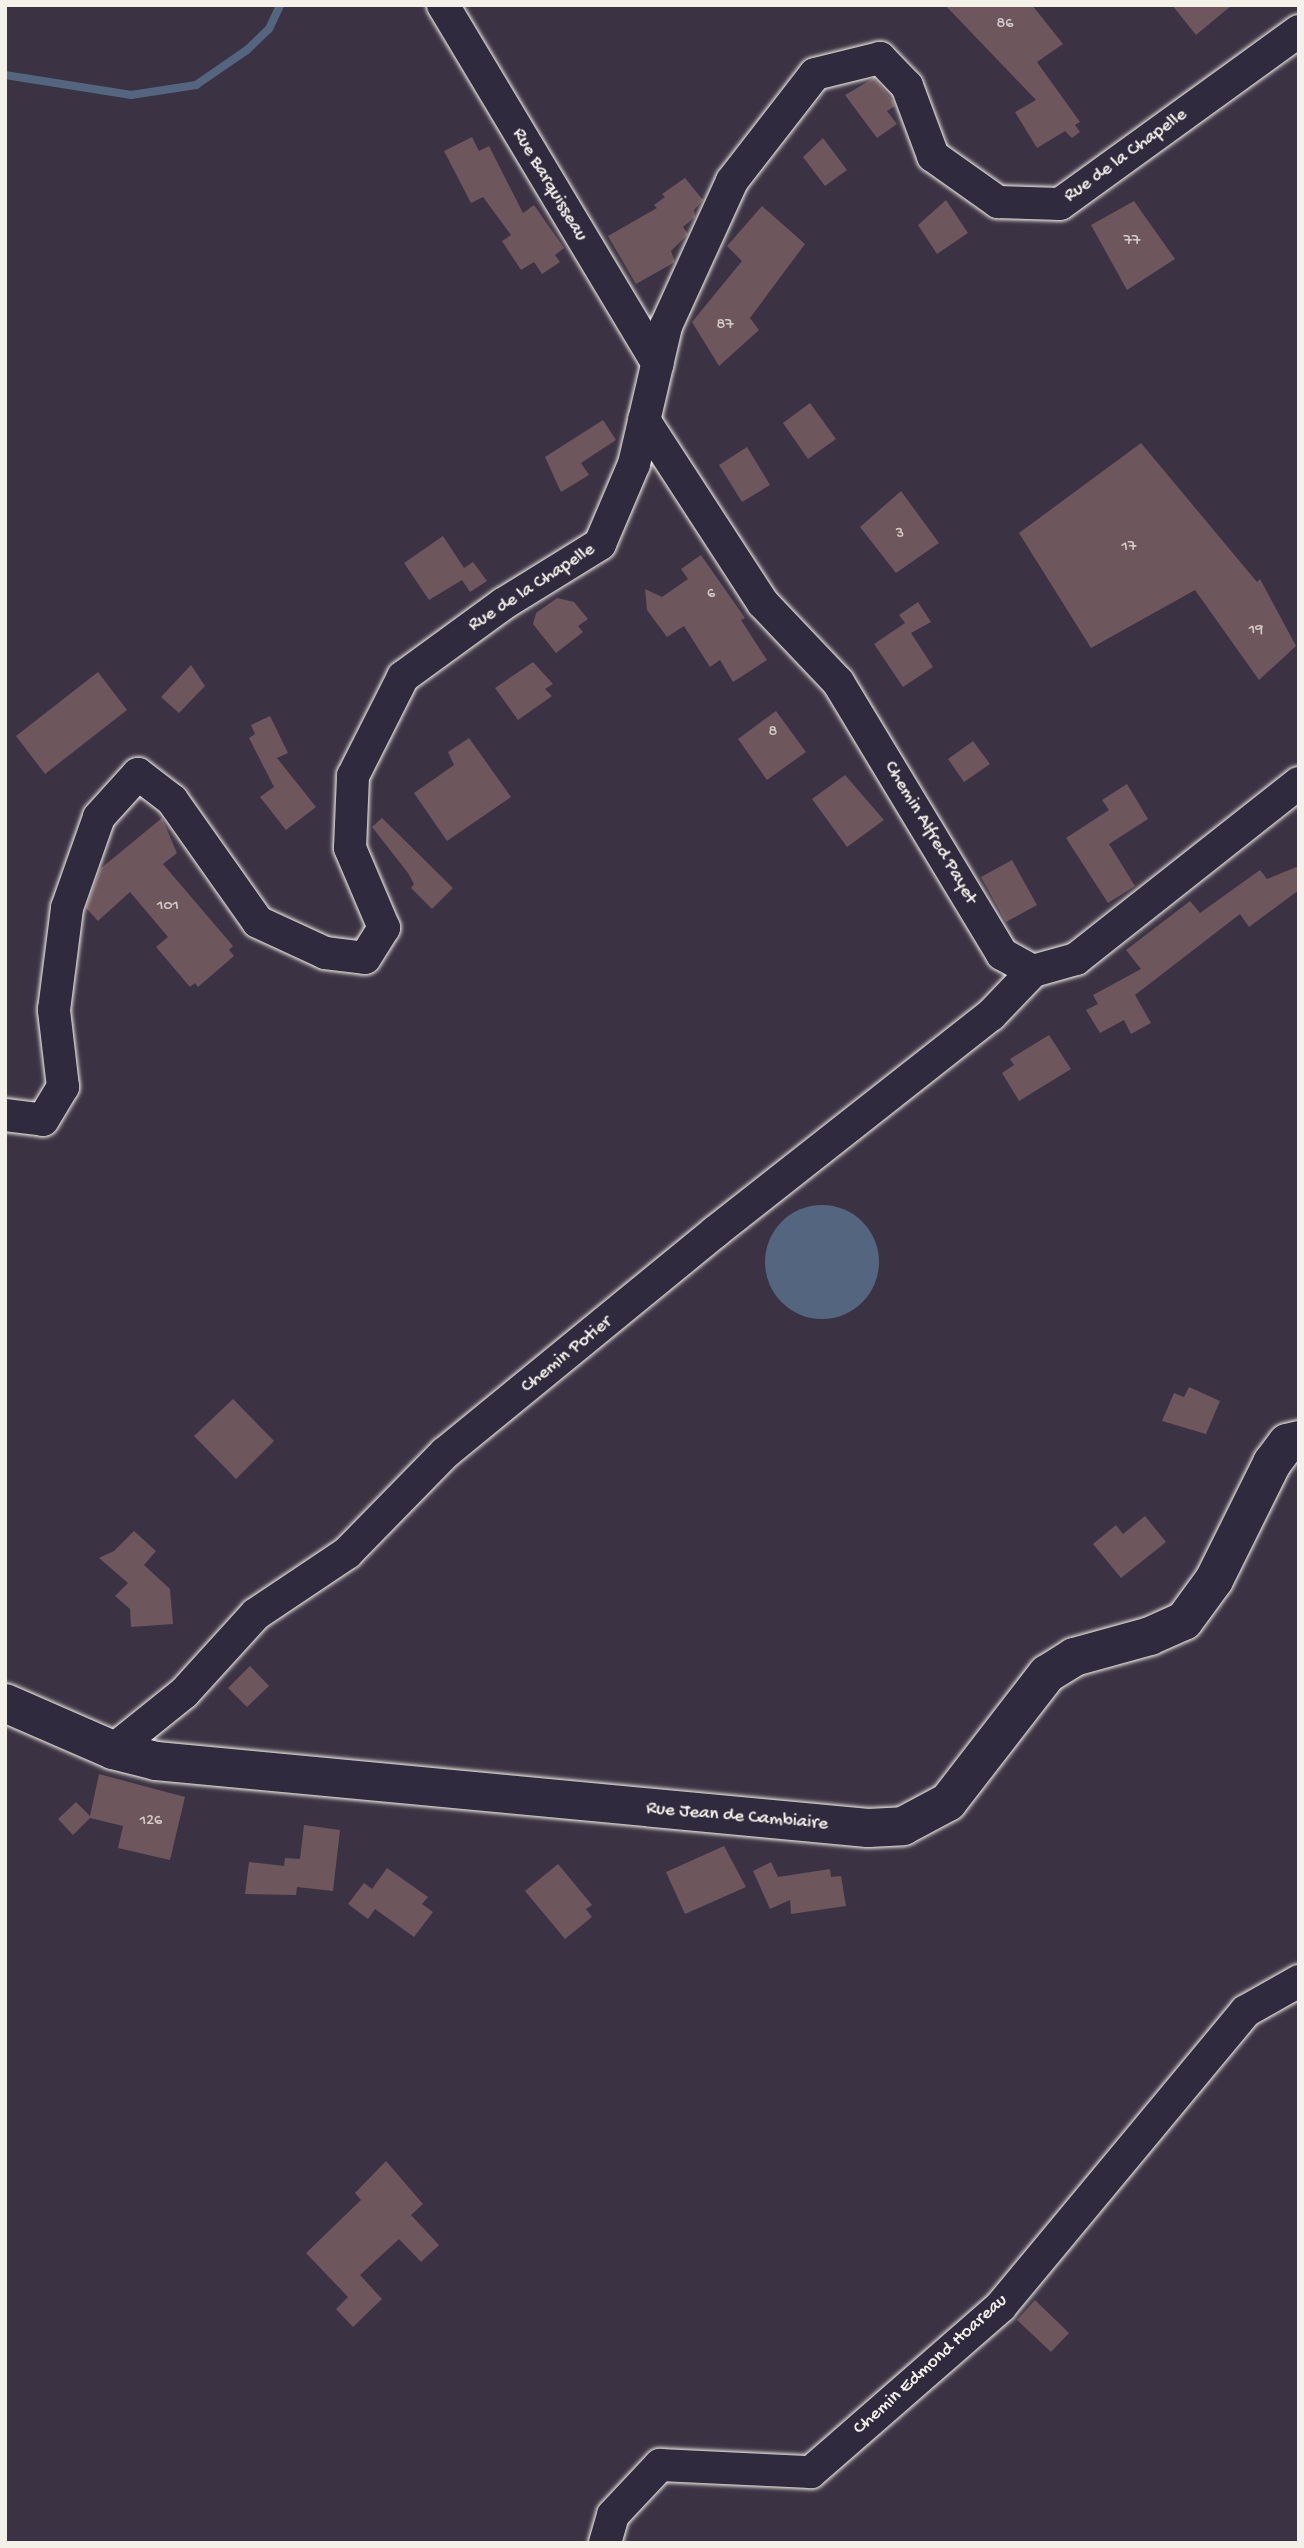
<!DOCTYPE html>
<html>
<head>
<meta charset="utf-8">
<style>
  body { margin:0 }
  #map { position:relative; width:1304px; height:2548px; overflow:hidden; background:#3b3343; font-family:"Gochi Hand",sans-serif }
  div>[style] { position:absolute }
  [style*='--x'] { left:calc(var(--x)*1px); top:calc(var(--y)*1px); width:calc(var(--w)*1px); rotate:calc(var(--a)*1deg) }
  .water>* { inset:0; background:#54667f }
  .round { border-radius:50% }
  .stream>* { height:8px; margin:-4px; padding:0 4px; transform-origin:4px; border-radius:4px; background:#54667f }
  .building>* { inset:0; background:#6d565c }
  .roads { filter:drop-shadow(0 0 2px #f4f1e8) drop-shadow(0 0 2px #f4f1e8) }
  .minor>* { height:32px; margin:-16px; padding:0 16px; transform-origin:16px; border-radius:16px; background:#2f2a3d }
  .secondary>* { height:38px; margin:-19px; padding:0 19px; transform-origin:19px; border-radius:19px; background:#2f2a3d }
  span { translate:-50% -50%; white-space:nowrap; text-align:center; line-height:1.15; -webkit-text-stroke:5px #2f2a3d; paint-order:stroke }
  .number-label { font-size:16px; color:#d2cac5 }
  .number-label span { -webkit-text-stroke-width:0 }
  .street-label { font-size:19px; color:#f4f1e8 }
  .frame { position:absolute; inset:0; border:7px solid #f4f1e8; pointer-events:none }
</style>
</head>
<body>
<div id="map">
  <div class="water">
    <i class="round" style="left:765px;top:1205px;width:114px;height:114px"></i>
  </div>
  <div class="stream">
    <i style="--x:5;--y:75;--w:128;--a:9"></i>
    <i style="--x:131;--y:95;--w:66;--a:-8.7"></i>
    <i style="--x:196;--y:85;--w:62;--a:-34.5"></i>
    <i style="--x:247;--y:50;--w:30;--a:-44"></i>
    <i style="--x:269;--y:29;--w:26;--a:-65"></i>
  </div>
  <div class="building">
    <i style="clip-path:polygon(945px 5px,1032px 5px,1063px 44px,1037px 62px,1080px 122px,1075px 125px,1080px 132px,1072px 138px,1065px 131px,1037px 148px,1015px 112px,1036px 100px)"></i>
    <i style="clip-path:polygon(1172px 5px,1232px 5px,1196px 35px)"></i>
    <i style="clip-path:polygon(874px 78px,893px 101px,895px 106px,887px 111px,897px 124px,877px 138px,845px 95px)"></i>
    <i style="clip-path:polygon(472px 137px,479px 151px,489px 146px,523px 213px,534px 205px,564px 248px,555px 255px,560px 262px,542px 274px,534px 262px,521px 270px,502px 241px,511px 235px,483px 197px,471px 203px,444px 151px)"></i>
    <i style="clip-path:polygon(823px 138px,847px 170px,825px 186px,803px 157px)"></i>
    <i style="clip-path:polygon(685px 178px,703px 200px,694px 210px,695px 217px,683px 227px,688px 234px,671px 251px,675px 262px,636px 284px,608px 236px,657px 208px,654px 205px,665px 197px,662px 194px)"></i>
    <i style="clip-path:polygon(946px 200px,968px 233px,937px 254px,918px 225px)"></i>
    <i style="clip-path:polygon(1134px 201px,1175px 259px,1127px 290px,1091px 225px)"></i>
    <i style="clip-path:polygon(762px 206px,805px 244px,750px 318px,759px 330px,719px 366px,692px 322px,742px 261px,727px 246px)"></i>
    <i style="clip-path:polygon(810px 403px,836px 439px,808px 459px,783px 423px)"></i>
    <i style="clip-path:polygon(603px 420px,616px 440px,581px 463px,589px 475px,561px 492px,545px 457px)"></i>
    <i style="clip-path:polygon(1141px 443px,1257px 582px,1260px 579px,1296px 646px,1259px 680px,1195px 590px,1091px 648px,1019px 533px)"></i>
    <i style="clip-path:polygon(747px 447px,770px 485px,742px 502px,719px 465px)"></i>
    <i style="clip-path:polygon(901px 491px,939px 543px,896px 573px,860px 527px)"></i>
    <i style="clip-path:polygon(443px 536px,464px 568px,473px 562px,487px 581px,470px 592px,462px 580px,429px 600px,404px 563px)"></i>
    <i style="clip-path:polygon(701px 555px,745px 618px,741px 620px,767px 660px,733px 682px,720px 660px,710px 667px,684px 626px,667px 637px,647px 610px,645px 589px,662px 597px,688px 579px,681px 569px)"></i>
    <i style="clip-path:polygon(557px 598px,574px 602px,588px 619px,578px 626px,583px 632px,556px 653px,533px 624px,536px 613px)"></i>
    <i style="clip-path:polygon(918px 602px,931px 622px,911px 633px,933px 667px,903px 687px,874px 644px,905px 623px,899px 615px)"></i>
    <i style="clip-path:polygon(533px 662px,553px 684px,545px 689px,552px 696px,518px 720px,495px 688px)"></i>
    <i style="clip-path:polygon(191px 665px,205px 686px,179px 713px,161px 697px)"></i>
    <i style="clip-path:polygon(98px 672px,127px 710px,45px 774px,16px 736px)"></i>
    <i style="clip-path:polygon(776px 711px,806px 752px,767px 780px,738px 739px)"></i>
    <i style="clip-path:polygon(270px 716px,288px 753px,277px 758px,316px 807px,286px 830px,260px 797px,274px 787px,249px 738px,255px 734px,251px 725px)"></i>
    <i style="clip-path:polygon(469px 738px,511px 797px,447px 841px,414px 793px,454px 765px,448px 752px)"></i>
    <i style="clip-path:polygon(973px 741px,990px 764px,964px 782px,948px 759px)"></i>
    <i style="clip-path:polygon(845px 775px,884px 820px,847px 847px,812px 799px)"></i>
    <i style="clip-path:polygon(1127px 784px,1148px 819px,1109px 844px,1135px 886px,1108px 903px,1066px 838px,1109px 810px,1102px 800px)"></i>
    <i style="clip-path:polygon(162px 818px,177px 853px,163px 864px,233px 946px,229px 950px,234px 956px,198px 987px,195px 983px,190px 987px,156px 947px,168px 937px,130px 892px,98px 921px,86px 908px,100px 869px)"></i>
    <i style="clip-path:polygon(382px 818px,453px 888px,432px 909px,411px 888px,414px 884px,408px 873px,372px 827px)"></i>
    <i style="clip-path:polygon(1012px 860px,1037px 905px,1006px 922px,981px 877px)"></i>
    <i style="clip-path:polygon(1299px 866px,1299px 890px,1249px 927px,1240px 914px,1135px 995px,1151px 1023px,1131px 1034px,1124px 1020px,1100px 1033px,1086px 1010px,1098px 1004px,1093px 995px,1141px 969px,1126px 950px,1190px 901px,1200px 913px,1260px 870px,1267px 879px)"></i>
    <i style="clip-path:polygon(1049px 1035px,1071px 1069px,1019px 1101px,1002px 1073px,1014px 1065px,1010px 1059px)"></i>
    <i style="clip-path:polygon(1189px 1387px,1220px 1401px,1206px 1434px,1162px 1421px,1174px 1393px,1184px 1397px)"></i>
    <i style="clip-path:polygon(233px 1399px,274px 1441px,236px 1479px,194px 1436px)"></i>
    <i style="clip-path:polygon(1145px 1516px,1166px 1542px,1121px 1578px,1093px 1544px,1116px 1525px,1123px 1534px)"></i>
    <i style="clip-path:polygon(134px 1531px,156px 1551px,144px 1565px,170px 1589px,173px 1624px,131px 1627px,130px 1609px,115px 1596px,128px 1583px,99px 1558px,114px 1551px)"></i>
    <i style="clip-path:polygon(250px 1666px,269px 1686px,247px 1707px,228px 1688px)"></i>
    <i style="clip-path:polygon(99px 1774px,185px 1797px,170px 1860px,118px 1848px,123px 1826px,90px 1818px,73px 1835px,58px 1819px,76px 1802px,90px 1816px)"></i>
    <i style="clip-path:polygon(304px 1825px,340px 1830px,333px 1891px,297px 1887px,296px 1895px,245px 1894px,249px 1862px,284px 1866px,285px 1858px,300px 1859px)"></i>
    <i style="clip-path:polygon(724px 1846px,746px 1887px,685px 1914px,666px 1872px)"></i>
    <i style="clip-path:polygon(771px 1862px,778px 1877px,830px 1869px,831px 1877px,841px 1876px,846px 1906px,791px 1914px,790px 1900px,770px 1909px,753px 1871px)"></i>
    <i style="clip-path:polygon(558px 1864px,592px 1905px,586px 1909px,592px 1917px,565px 1939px,525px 1891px)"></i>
    <i style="clip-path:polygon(387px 1868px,428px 1897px,422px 1904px,433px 1912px,414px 1937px,375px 1909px,368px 1919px,348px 1904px,364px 1883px,372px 1889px)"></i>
    <i style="clip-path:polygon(386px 2161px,423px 2204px,411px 2215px,439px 2245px,421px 2262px,399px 2239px,360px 2275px,382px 2299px,353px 2327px,336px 2309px,348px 2297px,306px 2253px,361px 2200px,355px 2193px)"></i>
    <i style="clip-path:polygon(1035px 2300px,1069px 2333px,1051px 2352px,1017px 2320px)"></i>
  </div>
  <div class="roads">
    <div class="minor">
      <i style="--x:443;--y:5;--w:418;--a:59.1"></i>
      <i style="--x:644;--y:420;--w:218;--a:57"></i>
      <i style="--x:763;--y:603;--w:109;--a:46.5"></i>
      <i style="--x:838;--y:682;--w:318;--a:58.9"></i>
      <i style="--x:1002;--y:954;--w:35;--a:29"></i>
      <i style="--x:1033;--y:971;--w:45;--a:-15.6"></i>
      <i style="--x:1076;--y:959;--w:284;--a:-38.3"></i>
      <i style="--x:5;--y:1115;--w:38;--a:7"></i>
      <i style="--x:43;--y:1120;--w:39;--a:-59"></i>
      <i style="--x:63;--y:1087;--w:78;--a:-96.7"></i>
      <i style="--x:54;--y:1010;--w:103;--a:-82.7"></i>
      <i style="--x:67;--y:908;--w:96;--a:-70.6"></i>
      <i style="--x:99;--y:817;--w:58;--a:-47.8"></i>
      <i style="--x:138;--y:774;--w:43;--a:37.4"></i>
      <i style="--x:172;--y:800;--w:149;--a:54.8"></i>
      <i style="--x:258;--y:922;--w:74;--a:24.8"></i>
      <i style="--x:325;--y:953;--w:40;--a:7.1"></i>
      <i style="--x:365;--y:958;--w:36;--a:-58"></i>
      <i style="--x:384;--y:928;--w:87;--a:-113"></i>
      <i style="--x:350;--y:848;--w:72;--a:-87.6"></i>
      <i style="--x:353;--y:776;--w:111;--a:-63.2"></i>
      <i style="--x:403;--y:677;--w:124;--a:-36.1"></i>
      <i style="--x:503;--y:604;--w:114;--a:-31.7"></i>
      <i style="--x:600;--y:544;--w:87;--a:-67"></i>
      <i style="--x:634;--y:464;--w:142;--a:-76.9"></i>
      <i style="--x:666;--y:326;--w:159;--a:-65.5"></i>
      <i style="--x:732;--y:181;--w:135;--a:-52.2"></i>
      <i style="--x:815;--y:74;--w:67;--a:-13.8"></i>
      <i style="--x:880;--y:58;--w:39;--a:46"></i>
      <i style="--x:907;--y:86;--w:75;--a:69.6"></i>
      <i style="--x:933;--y:156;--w:80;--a:35.3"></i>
      <i style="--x:998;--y:202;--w:62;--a:1.8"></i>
      <i style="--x:1060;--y:204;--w:295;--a:-35.9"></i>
      <i style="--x:113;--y:1750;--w:91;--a:-38.8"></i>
      <i style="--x:184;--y:1693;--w:107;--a:-47.7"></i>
      <i style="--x:256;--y:1614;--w:110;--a:-33.8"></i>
      <i style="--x:347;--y:1553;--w:140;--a:-45.6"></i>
      <i style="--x:445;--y:1453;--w:349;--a:-39.3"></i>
      <i style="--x:715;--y:1232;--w:351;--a:-38.2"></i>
      <i style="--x:991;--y:1015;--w:61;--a:-46.3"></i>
      <i style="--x:605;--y:2543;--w:29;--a:-74"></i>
      <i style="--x:613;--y:2515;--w:69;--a:-46.8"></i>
      <i style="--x:660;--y:2465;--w:151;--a:2.7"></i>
      <i style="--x:811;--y:2472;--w:252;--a:-41.1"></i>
      <i style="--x:1001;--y:2306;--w:383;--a:-50.3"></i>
      <i style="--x:1246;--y:2011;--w:61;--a:-29.5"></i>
    </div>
    <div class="secondary">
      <i style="--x:5;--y:1703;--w:118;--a:23.5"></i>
      <i style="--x:113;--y:1750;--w:44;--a:14.3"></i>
      <i style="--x:156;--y:1761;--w:715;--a:5.38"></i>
      <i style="--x:868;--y:1828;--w:35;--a:-3"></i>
      <i style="--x:903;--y:1826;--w:51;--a:-28.1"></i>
      <i style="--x:948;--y:1802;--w:162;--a:-52.3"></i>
      <i style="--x:1047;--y:1674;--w:32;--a:-32"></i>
      <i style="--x:1074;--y:1657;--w:79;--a:-15.4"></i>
      <i style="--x:1150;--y:1636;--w:37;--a:-24"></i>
      <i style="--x:1184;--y:1621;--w:51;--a:-53.8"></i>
      <i style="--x:1214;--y:1580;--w:131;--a:-63.6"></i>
      <i style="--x:1272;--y:1463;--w:25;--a:-53"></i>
      <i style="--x:1287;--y:1443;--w:12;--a:-14"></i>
    </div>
  </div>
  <div class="number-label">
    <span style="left:1005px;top:25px">86</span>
    <span style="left:1132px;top:242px">77</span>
    <span style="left:725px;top:326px">87</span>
    <span style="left:900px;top:535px">3</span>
    <span style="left:1129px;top:548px">17</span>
    <span style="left:711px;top:595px">6</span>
    <span style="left:1256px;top:631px">19</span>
    <span style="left:773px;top:733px">8</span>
    <span style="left:168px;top:907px">101</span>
    <span style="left:151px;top:1822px">126</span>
  </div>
  <div class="street-label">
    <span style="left:1126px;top:156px;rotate:-36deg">Rue de la Chapelle</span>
    <span style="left:549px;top:185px;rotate:59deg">Rue Barquisseau</span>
    <span style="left:532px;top:588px;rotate:-33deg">Rue de la Chapelle</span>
    <span style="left:930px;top:833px;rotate:59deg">Chemin Alfred Payet</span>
    <span style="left:567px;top:1355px;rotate:-39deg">Chemin Potier</span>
    <span style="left:737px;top:1817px;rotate:5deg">Rue Jean de Cambiaire</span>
    <span style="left:931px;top:2365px;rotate:-42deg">Chemin Edmond Hoareau</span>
  </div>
  <div class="frame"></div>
</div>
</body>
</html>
